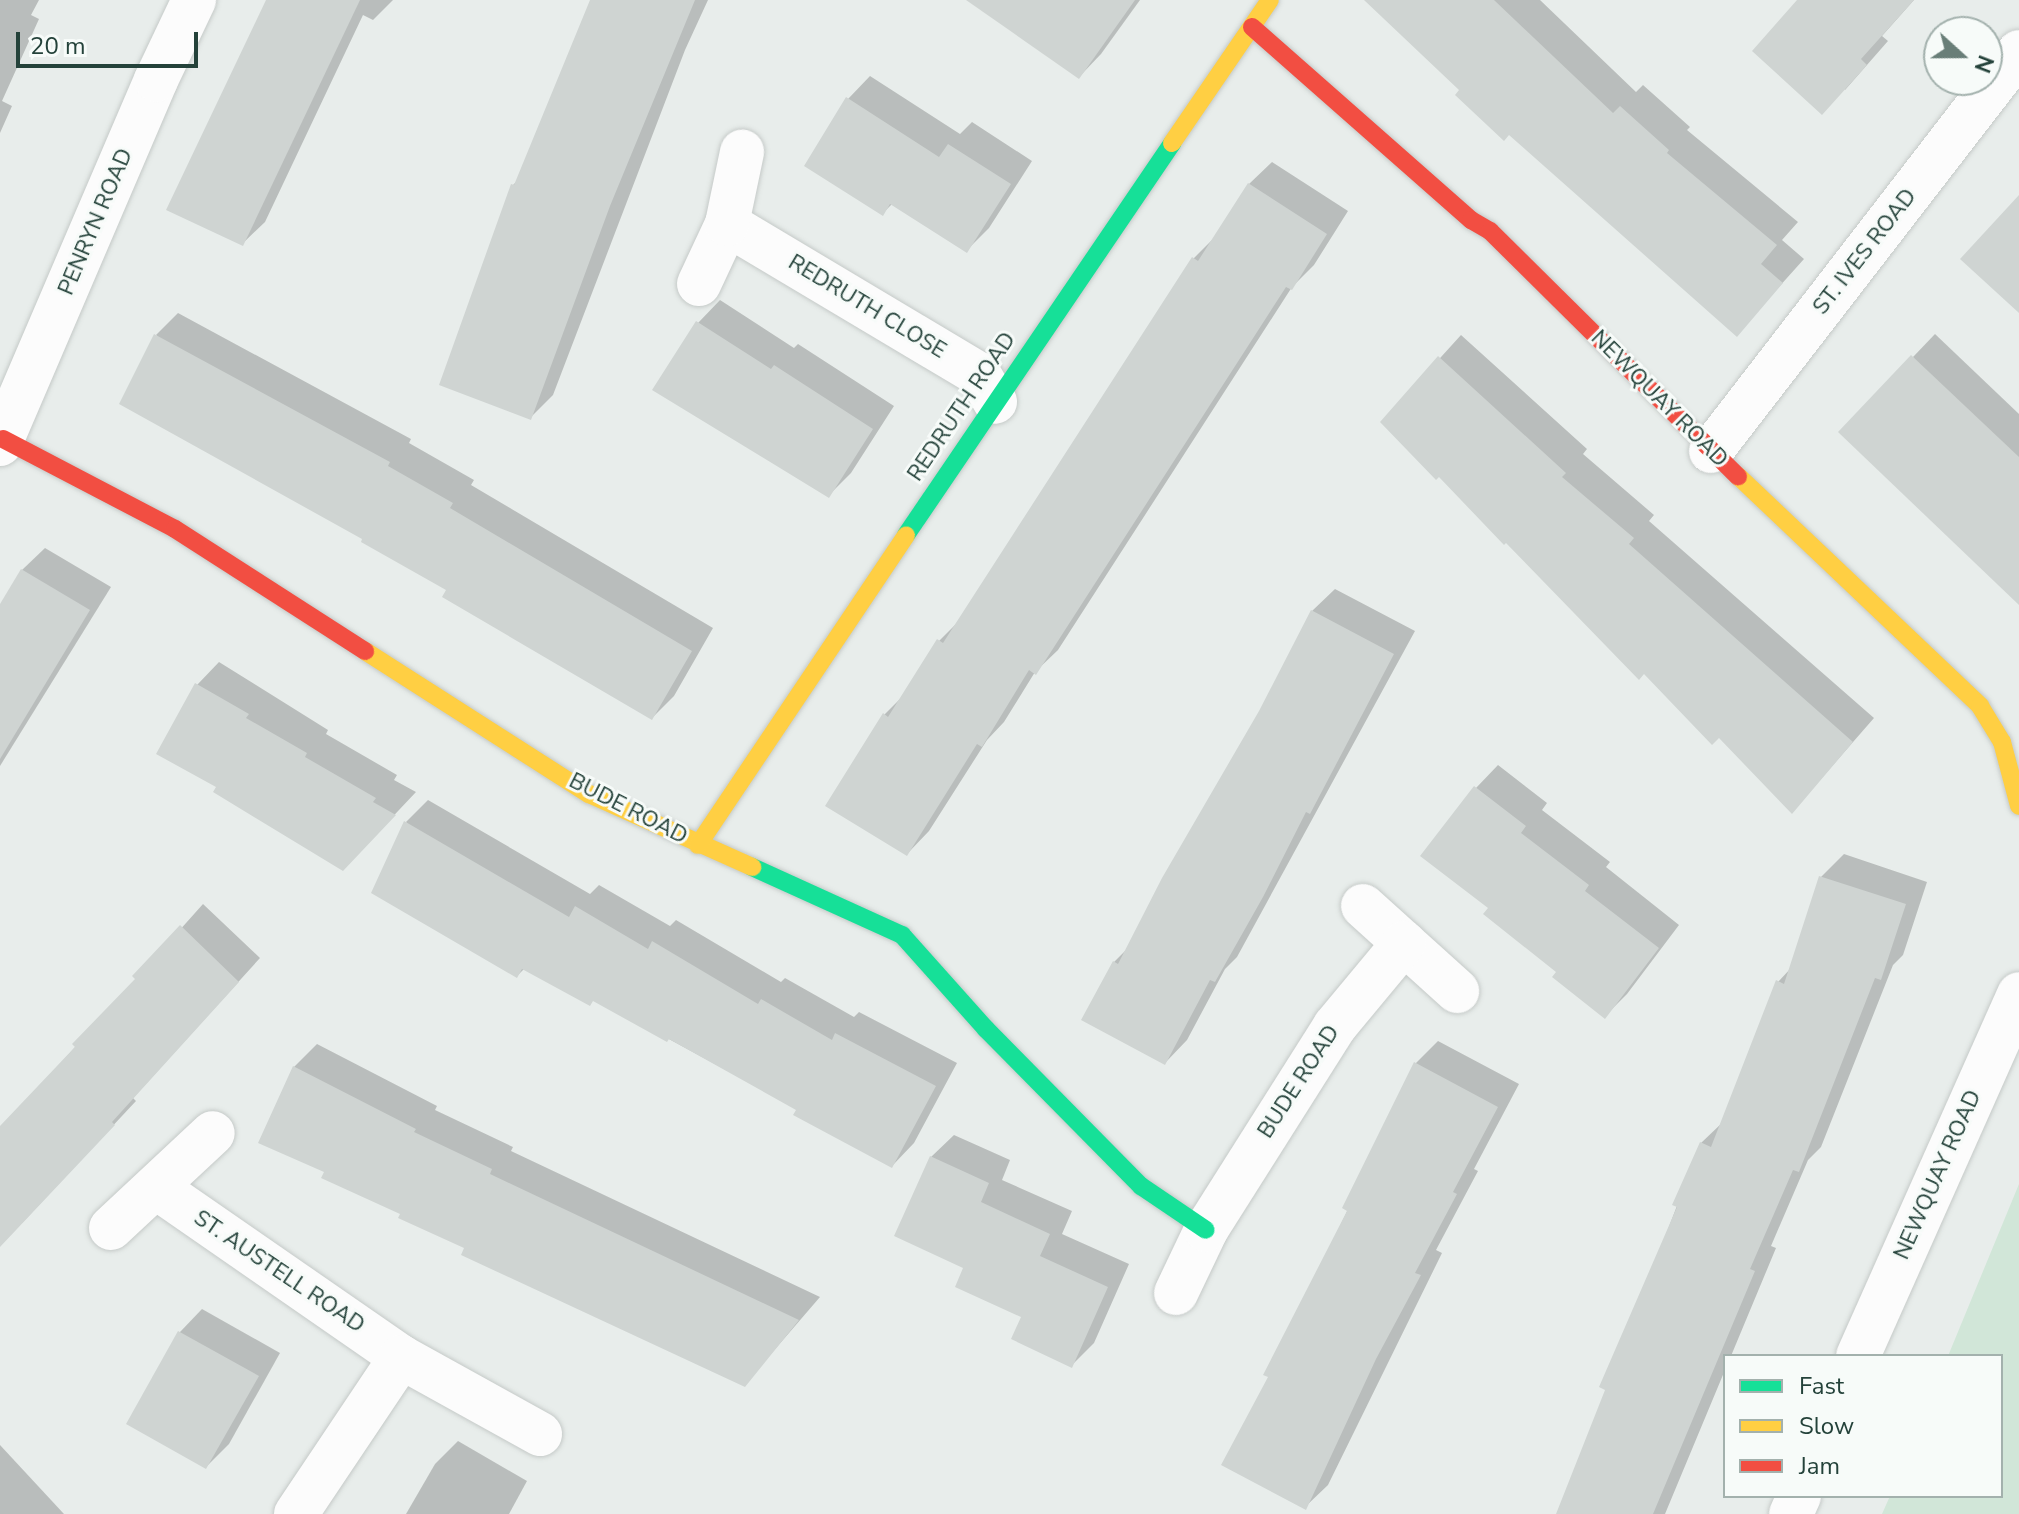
<!DOCTYPE html>
<html>
<head>
<meta charset="utf-8">
<style>
  body { margin:0 }
  #map { position:relative; width:2019px; height:1514px; overflow:hidden; background:#e8edeb; font-family:"Nunito Sans",sans-serif }
  div>[style] { position:absolute }
  [style*='--x'] { left:calc(var(--x)*1px); top:calc(var(--y)*1px); width:calc(var(--w)*1px); rotate:calc(var(--a)*1deg) }
  .green>* { inset:0; background:#d1e6d8 }
  .shadow>* { inset:0; background:#0003 }
  .building>* { inset:0; background:#cfd4d2 }
  .roads { filter:drop-shadow(0 0 2px #c5cac8) drop-shadow(0 0 2px #c5cac8) }
  .street>* { height:44px; margin:-22px; padding:0 22px; transform-origin:22px; border-radius:22px; background:#fcfcfc }
  .fast>* { height:18px; margin:-9px; padding:0 9px; transform-origin:9px; border-radius:9px; background:#16e098 }
  .slow>* { height:18px; margin:-9px; padding:0 9px; transform-origin:9px; border-radius:9px; background:#ffcf43 }
  .jam>* { height:18px; margin:-9px; padding:0 9px; transform-origin:9px; border-radius:9px; background:#f24e42 }
  span { translate:-50% -50%; white-space:nowrap; text-align:center; line-height:1.15; -webkit-text-stroke:6px #f7fbf9; paint-order:stroke }
  .street-label { font-size:22px; color:#24423a }
  .legend { position:absolute; left:1723px; top:1354px; width:280px; height:144px; box-sizing:border-box; background:#f7fbf9; border:2px solid #a3b1ad; margin:0; padding:10px 14px; list-style:none; font-size:24px; color:#24423a }
  .legend li { display:flex; align-items:center; gap:16px; height:40px }
  .legend b { width:40px; border:2px solid #a3b1ad }
  .north { position:absolute; left:1923px; top:16px; width:80px; height:80px; box-sizing:border-box; background:#f7fbf9; border:2px solid #a3b1ad; border-radius:50%; rotate:111deg; font-size:22px; font-weight:700; line-height:32px; text-align:center; color:#24423a }
  .north::after { content:''; display:block; margin:auto; width:28px; height:36px; background:#697e78; clip-path:polygon(50% 0,100% 100%,50% 72%,0 100%) }
  .scale { position:absolute; left:16px; top:32px; width:182px; height:36px; box-sizing:border-box; border:4px solid #24423a; border-top:0; padding-left:10px; font-size:24px; line-height:28px; white-space:nowrap; color:#24423a; -webkit-text-stroke:6px #f7fbf9; paint-order:stroke }
</style>
</head>
<body>
<div id="map">
  <div class="green">
    <i style="clip-path:polygon(2019px 1184px,2019px 1514px,1882px 1514px,1890px 1496px,2001px 1496px,2001px 1356px,1948px 1356px)"></i>
  </div>
  <div class="shadow">
    <i style="clip-path:polygon(0 0,39px 0,31px 15px,39px 19px,2px 101px,12px 106px,0 133px)"></i>
    <i style="clip-path:polygon(268px 0,393px 0,373px 20px,363px 15px,265px 222px,242px 244px)"></i>
    <i style="clip-path:polygon(592px 0,708px 0,685px 50px,553px 395px,530px 418px,513px 185px,518px 180px)"></i>
    <i style="clip-path:polygon(1021px 0,1140px 0,1101px 54px,1079px 77px)"></i>
    <i style="clip-path:polygon(1371px 0,1540px 0,1636px 92px,1643px 85px,1690px 127px,1687px 130px,1798px 222px,1782px 240px,1804px 259px,1737px 334px,1462px 90px)"></i>
    <i style="clip-path:polygon(1800px 0,1914px 0,1882px 36px,1888px 41px,1845px 90px)"></i>
    <i style="clip-path:polygon(870px 76px,960px 134px,972px 122px,1032px 161px,989px 228px,967px 250px,893px 203px,883px 213px,848px 99px)"></i>
    <i style="clip-path:polygon(1272px 162px,1348px 211px,1314px 265px,1292px 287px,1058px 650px,1035px 672px,1004px 722px,987px 740px,929px 831px,907px 854px,884px 715px,905px 694px,939px 641px,962px 618px,1193px 259px,1217px 235px,1249px 184px)"></i>
    <i style="clip-path:polygon(720px 300px,794px 348px,798px 344px,894px 406px,851px 473px,829px 495px,698px 323px)"></i>
    <i style="clip-path:polygon(178px 313px,411px 439px,409px 443px,474px 480px,471px 485px,713px 628px,674px 696px,652px 718px,365px 538px,156px 335px)"></i>
    <i style="clip-path:polygon(1935px 334px,2019px 414px,2019px 562px,1913px 357px)"></i>
    <i style="clip-path:polygon(1461px 335px,1587px 449px,1583px 454px,1654px 515px,1649px 521px,1874px 718px,1792px 812px,1719px 736px,1644px 672px,1382px 422px)"></i>
    <i style="clip-path:polygon(45px 548px,111px 587px,0 766px,0 606px,22px 570px)"></i>
    <i style="clip-path:polygon(1335px 589px,1415px 631px,1237px 957px,1225px 969px,1187px 1040px,1165px 1063px,1114px 962px,1128px 948px,1261px 712px,1312px 611px)"></i>
    <i style="clip-path:polygon(219px 662px,328px 730px,326px 734px,397px 775px,394px 780px,416px 792px,365px 846px,219px 787px,197px 685px)"></i>
    <i style="clip-path:polygon(1498px 765px,1547px 803px,1542px 810px,1610px 862px,1606px 867px,1679px 925px,1627px 994px,1605px 1016px,1491px 908px,1476px 788px)"></i>
    <i style="clip-path:polygon(428px 800px,590px 894px,599px 885px,670px 926px,676px 920px,781px 982px,785px 978px,854px 1017px,859px 1012px,957px 1063px,914px 1143px,892px 1166px,798px 1109px,595px 999px,525px 968px,517px 976px,406px 822px)"></i>
    <i style="clip-path:polygon(1844px 854px,1927px 882px,1903px 955px,1893px 965px,1821px 1147px,1808px 1160px,1771px 1246px,1776px 1248px,1731px 1356px,1725px 1356px,1725px 1370px,1665px 1514px,1559px 1514px,1701px 1143px,1723px 1122px,1778px 982px,1791px 968px,1821px 877px)"></i>
    <i style="clip-path:polygon(203px 904px,260px 958px,133px 1098px,136px 1101px,22px 1223px,0 1131px)"></i>
    <i style="clip-path:polygon(1438px 1041px,1519px 1084px,1474px 1169px,1478px 1171px,1436px 1250px,1442px 1253px,1328px 1485px,1305px 1507px,1270px 1377px,1416px 1063px)"></i>
    <i style="clip-path:polygon(317px 1044px,437px 1106px,435px 1110px,513px 1147px,511px 1151px,820px 1297px,745px 1384px,467px 1247px,327px 1171px,294px 1067px)"></i>
    <i style="clip-path:polygon(954px 1135px,1010px 1160px,1002px 1180px,1072px 1211px,1062px 1234px,1129px 1264px,1094px 1343px,1072px 1365px,1024px 1316px,966px 1267px,931px 1157px)"></i>
    <i style="clip-path:polygon(202px 1309px,280px 1353px,229px 1444px,206px 1467px,128px 1423px,180px 1332px)"></i>
    <i style="clip-path:polygon(458px 1441px,527px 1481px,509px 1514px,406px 1514px,435px 1464px)"></i>
    <i style="clip-path:polygon(0 1445px,64px 1514px,0 1514px)"></i>
  </div>
  <div class="building">
    <i style="clip-path:polygon(266px 0,360px 0,243px 246px,166px 210px)"></i>
    <i style="clip-path:polygon(590px 0,695px 0,610px 206px,531px 420px,439px 385px,511px 184px,514px 185px)"></i>
    <i style="clip-path:polygon(966px 0,1135px 0,1079px 79px)"></i>
    <i style="clip-path:polygon(1364px 0,1494px 0,1613px 113px,1620px 106px,1669px 150px,1667px 153px,1777px 245px,1761px 264px,1783px 283px,1737px 337px,1509px 135px,1504px 141px,1455px 95px,1459px 90px)"></i>
    <i style="clip-path:polygon(1797px 0,1914px 0,1861px 59px,1867px 65px,1822px 115px,1752px 51px)"></i>
    <i style="clip-path:polygon(846px 97px,939px 157px,948px 144px,1011px 184px,967px 253px,890px 204px,883px 216px,804px 166px)"></i>
    <i style="clip-path:polygon(1248px 183px,1327px 234px,1292px 290px,1286px 287px,1036px 675px,1029px 670px,982px 747px,977px 744px,907px 856px,825px 806px,883px 713px,888px 717px,937px 639px,943px 643px,1192px 257px,1198px 261px)"></i>
    <i style="clip-path:polygon(2019px 195px,2019px 313px,1960px 259px)"></i>
    <i style="clip-path:polygon(696px 321px,771px 369px,774px 365px,873px 429px,829px 498px,652px 390px)"></i>
    <i style="clip-path:polygon(154px 334px,390px 462px,388px 466px,453px 503px,450px 508px,692px 651px,652px 720px,442px 597px,446px 590px,361px 542px,362px 539px,119px 404px)"></i>
    <i style="clip-path:polygon(1911px 355px,2019px 457px,2019px 605px,1838px 432px)"></i>
    <i style="clip-path:polygon(1438px 356px,1566px 473px,1562px 477px,1634px 538px,1629px 544px,1853px 742px,1792px 814px,1719px 738px,1712px 745px,1644px 674px,1639px 680px,1506px 543px,1504px 545px,1439px 477px,1436px 480px,1380px 422px)"></i>
    <i style="clip-path:polygon(21px 569px,90px 610px,0 759px,0 604px)"></i>
    <i style="clip-path:polygon(1311px 610px,1394px 654px,1310px 814px,1306px 812px,1263px 897px,1215px 982px,1210px 980px,1165px 1065px,1081px 1020px,1113px 961px,1118px 964px,1162px 878px,1259px 711px)"></i>
    <i style="clip-path:polygon(195px 683px,249px 714px,246px 718px,307px 753px,305px 757px,376px 798px,373px 802px,396px 815px,343px 871px,213px 792px,216px 787px,156px 754px)"></i>
    <i style="clip-path:polygon(1474px 786px,1526px 826px,1521px 833px,1589px 885px,1585px 891px,1659px 948px,1605px 1019px,1552px 977px,1556px 972px,1483px 914px,1488px 908px,1420px 856px)"></i>
    <i style="clip-path:polygon(404px 821px,569px 917px,575px 906px,648px 949px,652px 941px,758px 1004px,761px 999px,832px 1040px,835px 1033px,936px 1086px,892px 1168px,793px 1115px,796px 1110px,669px 1039px,667px 1042px,593px 1001px,590px 1006px,522px 969px,517px 978px,371px 893px)"></i>
    <i style="clip-path:polygon(1819px 876px,1906px 904px,1881px 980px,1875px 978px,1799px 1172px,1793px 1170px,1750px 1269px,1755px 1271px,1653px 1514px,1556px 1514px,1605px 1390px,1599px 1387px,1677px 1207px,1672px 1205px,1700px 1142px,1711px 1147px,1776px 980px,1784px 984px)"></i>
    <i style="clip-path:polygon(180px 925px,239px 982px,112px 1122px,115px 1125px,0 1247px,0 1126px,75px 1047px,72px 1044px,135px 979px,132px 976px)"></i>
    <i style="clip-path:polygon(1414px 1062px,1498px 1107px,1453px 1192px,1457px 1194px,1415px 1273px,1421px 1275px,1376px 1359px,1306px 1510px,1221px 1465px,1268px 1377px,1263px 1375px,1347px 1211px,1342px 1208px)"></i>
    <i style="clip-path:polygon(293px 1066px,416px 1129px,414px 1132px,492px 1169px,490px 1174px,799px 1320px,745px 1387px,461px 1255px,464px 1248px,398px 1218px,400px 1214px,321px 1178px,324px 1172px,258px 1143px)"></i>
    <i style="clip-path:polygon(930px 1156px,989px 1183px,981px 1202px,1050px 1234px,1040px 1256px,1108px 1287px,1072px 1368px,1011px 1339px,1021px 1317px,955px 1287px,963px 1268px,894px 1236px)"></i>
    <i style="clip-path:polygon(178px 1331px,259px 1376px,206px 1469px,126px 1424px)"></i>
  </div>
  <div class="roads">
    <div class="street">
      <i style="--x:727;--y:224;--w:293;--a:30.8"></i>
      <i style="--x:979;--y:374;--w:32;--a:60"></i>
      <i style="--x:699;--y:284;--w:66;--a:-65"></i>
      <i style="--x:727;--y:224;--w:74;--a:-78.2"></i>
      <i style="--x:0;--y:444;--w:396;--a:-66.8"></i>
      <i style="--x:156;--y:80;--w:89;--a:-64.6"></i>
      <i style="--x:1711;--y:451;--w:504;--a:-52.33"></i>
      <i style="--x:1363;--y:906;--w:127;--a:42.1"></i>
      <i style="--x:157;--y:1188;--w:297;--a:34.7"></i>
      <i style="--x:401;--y:1357;--w:159;--a:29"></i>
      <i style="--x:111;--y:1228;--w:139;--a:-43"></i>
      <i style="--x:1176;--y:1293;--w:70;--a:-64.5"></i>
      <i style="--x:1206;--y:1230;--w:241;--a:-57.7"></i>
      <i style="--x:1335;--y:1026;--w:108;--a:-50.3"></i>
      <i style="--x:1858;--y:1356;--w:396;--a:-66"></i>
      <i style="--x:296;--y:1514;--w:189;--a:-56.2"></i>
      <i style="--x:1791;--y:1514;--w:20;--a:-66"></i>
    </div>
    <div class="fast">
      <i style="--x:906;--y:535;--w:474;--a:-55.8"></i>
      <i style="--x:752;--y:867;--w:165;--a:24.4"></i>
      <i style="--x:902;--y:935;--w:126;--a:48.2"></i>
      <i style="--x:986;--y:1029;--w:221;--a:45.4"></i>
      <i style="--x:1141;--y:1186;--w:78;--a:34.1"></i>
    </div>
    <div class="slow">
      <i style="--x:1172;--y:143;--w:173;--a:-55.6"></i>
      <i style="--x:1738;--y:476;--w:334;--a:43.5"></i>
      <i style="--x:1980;--y:706;--w:42;--a:58.6"></i>
      <i style="--x:2002;--y:742;--w:66;--a:75.1"></i>
      <i style="--x:365;--y:651;--w:266;--a:32.6"></i>
      <i style="--x:589;--y:794;--w:179;--a:24.1"></i>
      <i style="--x:698;--y:845;--w:373;--a:-56.1"></i>
    </div>
    <div class="jam">
      <i style="--x:1252;--y:27;--w:292;--a:41.4"></i>
      <i style="--x:1471;--y:220;--w:22;--a:30"></i>
      <i style="--x:1490;--y:231;--w:349;--a:44.7"></i>
      <i style="--x:3;--y:439;--w:194;--a:27.6"></i>
      <i style="--x:175;--y:529;--w:226;--a:32.7"></i>
    </div>
  </div>
  <div class="street-label">
    <span style="left:96px;top:222px;rotate:-67deg">PENRYN ROAD</span>
    <span style="left:1865px;top:252px;rotate:-52deg">ST. IVES ROAD</span>
    <span style="left:867px;top:307px;rotate:31deg">REDRUTH CLOSE</span>
    <span style="left:1659px;top:399px;rotate:45deg">NEWQUAY ROAD</span>
    <span style="left:962px;top:407px;rotate:-56deg">REDRUTH ROAD</span>
    <span style="left:628px;top:809px;rotate:27deg">BUDE ROAD</span>
    <span style="left:1299px;top:1082px;rotate:-57deg">BUDE ROAD</span>
    <span style="left:1938px;top:1175px;rotate:-66deg">NEWQUAY ROAD</span>
    <span style="left:279px;top:1272px;rotate:34deg">ST. AUSTELL ROAD</span>
  </div>
  <ul class="legend">
  <li><b style="height:10px;background:#16e098"></b>Fast</li>
  <li><b style="height:10px;background:#ffcf43"></b>Slow</li>
  <li><b style="height:10px;background:#f24e42"></b>Jam</li>
  </ul>
  <div class="north">N</div>
  <div class="scale">20 m</div>
</div>
</body>
</html>
